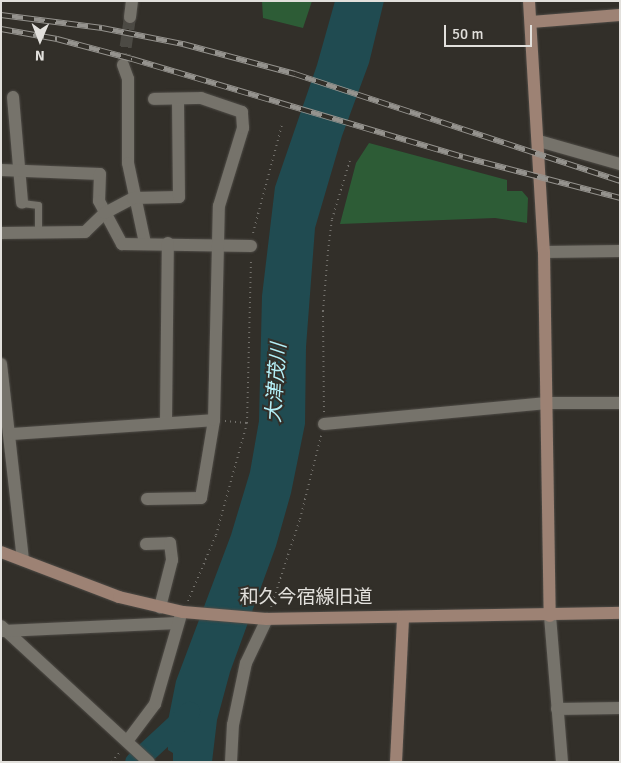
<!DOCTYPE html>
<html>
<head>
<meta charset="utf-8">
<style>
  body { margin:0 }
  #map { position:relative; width:621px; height:763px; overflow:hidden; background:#322f29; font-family:Signika,"Noto Sans JP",sans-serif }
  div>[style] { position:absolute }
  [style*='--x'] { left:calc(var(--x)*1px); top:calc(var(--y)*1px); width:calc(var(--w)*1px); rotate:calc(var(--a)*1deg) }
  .green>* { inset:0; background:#2d5c36 }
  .water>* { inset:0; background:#204b51 }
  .river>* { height:21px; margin:-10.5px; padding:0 10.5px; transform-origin:10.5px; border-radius:10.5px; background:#204b51 }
  .street-tunnel>* { height:12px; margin-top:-6px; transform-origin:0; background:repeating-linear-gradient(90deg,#4c4a44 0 12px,transparent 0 18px) }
  .path>* { height:2px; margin-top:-1px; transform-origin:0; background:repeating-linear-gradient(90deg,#73716c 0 1px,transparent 0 5px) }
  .roads { filter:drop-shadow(0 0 1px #4e4b46) drop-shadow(0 0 1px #4e4b46) }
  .lane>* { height:7px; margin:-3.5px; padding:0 3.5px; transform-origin:3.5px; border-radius:3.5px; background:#76736b }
  .street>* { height:12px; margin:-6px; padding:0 6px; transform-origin:6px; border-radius:6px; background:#76736b }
  .secondary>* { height:12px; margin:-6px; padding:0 6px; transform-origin:6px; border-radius:6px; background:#9d8274 }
  .rail>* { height:5.5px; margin-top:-2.75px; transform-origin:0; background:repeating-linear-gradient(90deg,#322f29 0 11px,#95938e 0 22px); box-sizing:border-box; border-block:1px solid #95938e }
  span { translate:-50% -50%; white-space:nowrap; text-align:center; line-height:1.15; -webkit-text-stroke:4px #322f29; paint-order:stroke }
  .street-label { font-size:19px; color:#e2e0dc }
  .water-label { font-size:20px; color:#b3eef6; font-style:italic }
  .frame { position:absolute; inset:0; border:2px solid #e2e0dc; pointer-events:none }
  .north { position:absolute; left:15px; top:15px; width:50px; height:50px; -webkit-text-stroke:4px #322f29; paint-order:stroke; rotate:181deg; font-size:14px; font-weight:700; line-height:20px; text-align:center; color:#e2e0dc }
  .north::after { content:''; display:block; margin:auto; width:18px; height:22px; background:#e2e0dc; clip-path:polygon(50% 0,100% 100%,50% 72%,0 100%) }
  .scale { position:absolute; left:444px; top:25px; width:88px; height:22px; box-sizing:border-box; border:2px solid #e2e0dc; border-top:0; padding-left:6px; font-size:15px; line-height:18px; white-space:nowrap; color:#e2e0dc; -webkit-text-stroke:4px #322f29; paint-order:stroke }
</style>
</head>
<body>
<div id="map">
  <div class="green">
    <i style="clip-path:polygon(262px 1px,312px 1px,303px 28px,263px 18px)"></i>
    <i style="clip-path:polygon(369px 143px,507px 180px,507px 191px,522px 191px,528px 198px,527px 223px,495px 218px,340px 224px,356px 163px)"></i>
  </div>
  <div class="water">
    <i style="clip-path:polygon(335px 1px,384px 1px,369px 63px,342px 136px,315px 228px,306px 347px,305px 424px,291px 493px,276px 546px,230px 672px,217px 720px,212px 762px,173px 762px,173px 753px,168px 750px,167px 726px,176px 681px,231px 535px,250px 472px,259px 421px,262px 296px,275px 187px,317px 65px)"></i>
  </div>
  <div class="river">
    <i style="--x:135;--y:762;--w:74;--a:-42.8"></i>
  </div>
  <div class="street-tunnel">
    <i style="--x:123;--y:65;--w:49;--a:-81.7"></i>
  </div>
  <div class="path">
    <i style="--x:253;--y:233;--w:112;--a:-75"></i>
    <i style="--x:324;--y:412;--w:101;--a:-90.6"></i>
    <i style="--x:323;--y:311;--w:60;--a:-85.2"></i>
    <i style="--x:328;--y:251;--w:32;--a:-83"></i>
    <i style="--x:332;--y:219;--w:62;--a:-73"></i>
    <i style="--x:225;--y:421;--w:22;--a:5"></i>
    <i style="--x:188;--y:601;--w:72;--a:-67"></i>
    <i style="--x:216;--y:535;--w:116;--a:-74.5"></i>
    <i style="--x:247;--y:423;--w:165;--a:-88.6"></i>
    <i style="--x:271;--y:607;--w:93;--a:-71.8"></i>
    <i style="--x:300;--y:519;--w:86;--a:-75.8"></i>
    <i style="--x:112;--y:762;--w:13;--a:-51"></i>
  </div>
  <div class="roads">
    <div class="lane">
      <i style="--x:22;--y:203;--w:16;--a:7"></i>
      <i style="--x:38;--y:205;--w:28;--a:90"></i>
    </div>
    <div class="street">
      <i style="--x:130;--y:17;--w:16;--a:-83"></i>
      <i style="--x:123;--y:65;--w:15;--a:70"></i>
      <i style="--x:128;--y:79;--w:84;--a:90"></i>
      <i style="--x:128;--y:163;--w:82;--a:78"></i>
      <i style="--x:13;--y:97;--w:106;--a:85.1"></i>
      <i style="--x:539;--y:141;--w:84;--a:15.9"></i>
      <i style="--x:1;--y:170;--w:99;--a:2.3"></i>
      <i style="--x:100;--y:174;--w:27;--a:92"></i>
      <i style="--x:99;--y:201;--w:49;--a:61.9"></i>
      <i style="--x:122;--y:244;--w:129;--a:0.9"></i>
      <i style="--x:1;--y:233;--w:84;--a:-0.7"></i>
      <i style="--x:85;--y:232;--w:28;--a:-44"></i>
      <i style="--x:105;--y:213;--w:32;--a:-28"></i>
      <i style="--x:133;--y:198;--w:46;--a:-1.2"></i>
      <i style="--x:179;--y:197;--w:98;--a:-90.6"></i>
      <i style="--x:544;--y:252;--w:76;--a:-0.8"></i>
      <i style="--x:1;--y:364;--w:197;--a:83.6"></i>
      <i style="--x:166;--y:421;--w:178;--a:-89.4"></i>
      <i style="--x:324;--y:424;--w:224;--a:-5.4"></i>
      <i style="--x:547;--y:403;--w:73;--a:0"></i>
      <i style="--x:11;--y:434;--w:203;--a:-3.9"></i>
      <i style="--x:147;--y:499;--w:54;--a:-1.1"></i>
      <i style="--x:201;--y:498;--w:79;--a:-80.5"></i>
      <i style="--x:214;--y:420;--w:214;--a:-88.7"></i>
      <i style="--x:219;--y:206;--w:82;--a:-72.9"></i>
      <i style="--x:243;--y:128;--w:16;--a:-94"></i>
      <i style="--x:242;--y:112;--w:43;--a:-161.1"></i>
      <i style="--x:201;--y:98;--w:47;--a:178.8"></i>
      <i style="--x:146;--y:544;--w:24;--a:-2"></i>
      <i style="--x:170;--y:543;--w:17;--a:83"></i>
      <i style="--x:172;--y:560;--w:49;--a:104.3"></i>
      <i style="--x:550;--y:616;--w:146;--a:85.3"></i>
      <i style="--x:1;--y:626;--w:201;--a:42.6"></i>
      <i style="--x:3;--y:631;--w:175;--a:-2.6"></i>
      <i style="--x:557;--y:709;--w:63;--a:-0.9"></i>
      <i style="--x:128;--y:740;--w:45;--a:-53.1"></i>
      <i style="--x:155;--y:704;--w:90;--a:-73.8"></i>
      <i style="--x:231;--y:762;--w:37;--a:-87"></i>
      <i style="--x:233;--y:725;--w:63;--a:-78.2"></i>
      <i style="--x:246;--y:663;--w:49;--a:-64.5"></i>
    </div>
    <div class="secondary">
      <i style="--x:529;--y:1;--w:251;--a:86.6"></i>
      <i style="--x:544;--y:252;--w:364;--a:89.1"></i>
      <i style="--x:531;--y:22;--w:89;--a:-4.5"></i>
      <i style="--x:1;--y:552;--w:126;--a:20.9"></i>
      <i style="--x:119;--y:597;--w:66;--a:13.2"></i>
      <i style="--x:183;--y:612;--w:84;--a:4.8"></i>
      <i style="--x:267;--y:619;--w:353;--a:-1"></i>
      <i style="--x:396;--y:762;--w:145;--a:-87.2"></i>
    </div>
  </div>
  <div class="rail">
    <i style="--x:1;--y:15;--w:102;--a:7.3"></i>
    <i style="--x:102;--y:28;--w:83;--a:11.2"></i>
    <i style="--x:183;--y:44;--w:116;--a:15"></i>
    <i style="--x:295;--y:74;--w:342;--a:18.2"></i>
    <i style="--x:1;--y:29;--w:57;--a:10.1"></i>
    <i style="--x:57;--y:39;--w:78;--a:14.9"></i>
    <i style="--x:132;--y:59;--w:345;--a:16.5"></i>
    <i style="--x:463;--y:157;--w:162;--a:14.6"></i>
  </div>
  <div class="street-label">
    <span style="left:306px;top:598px">和久今宿線旧道</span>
  </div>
  <div class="water-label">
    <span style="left:276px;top:383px;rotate:-86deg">大津茂川</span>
  </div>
  <div class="frame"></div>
  <div class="north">N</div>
  <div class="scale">50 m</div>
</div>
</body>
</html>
